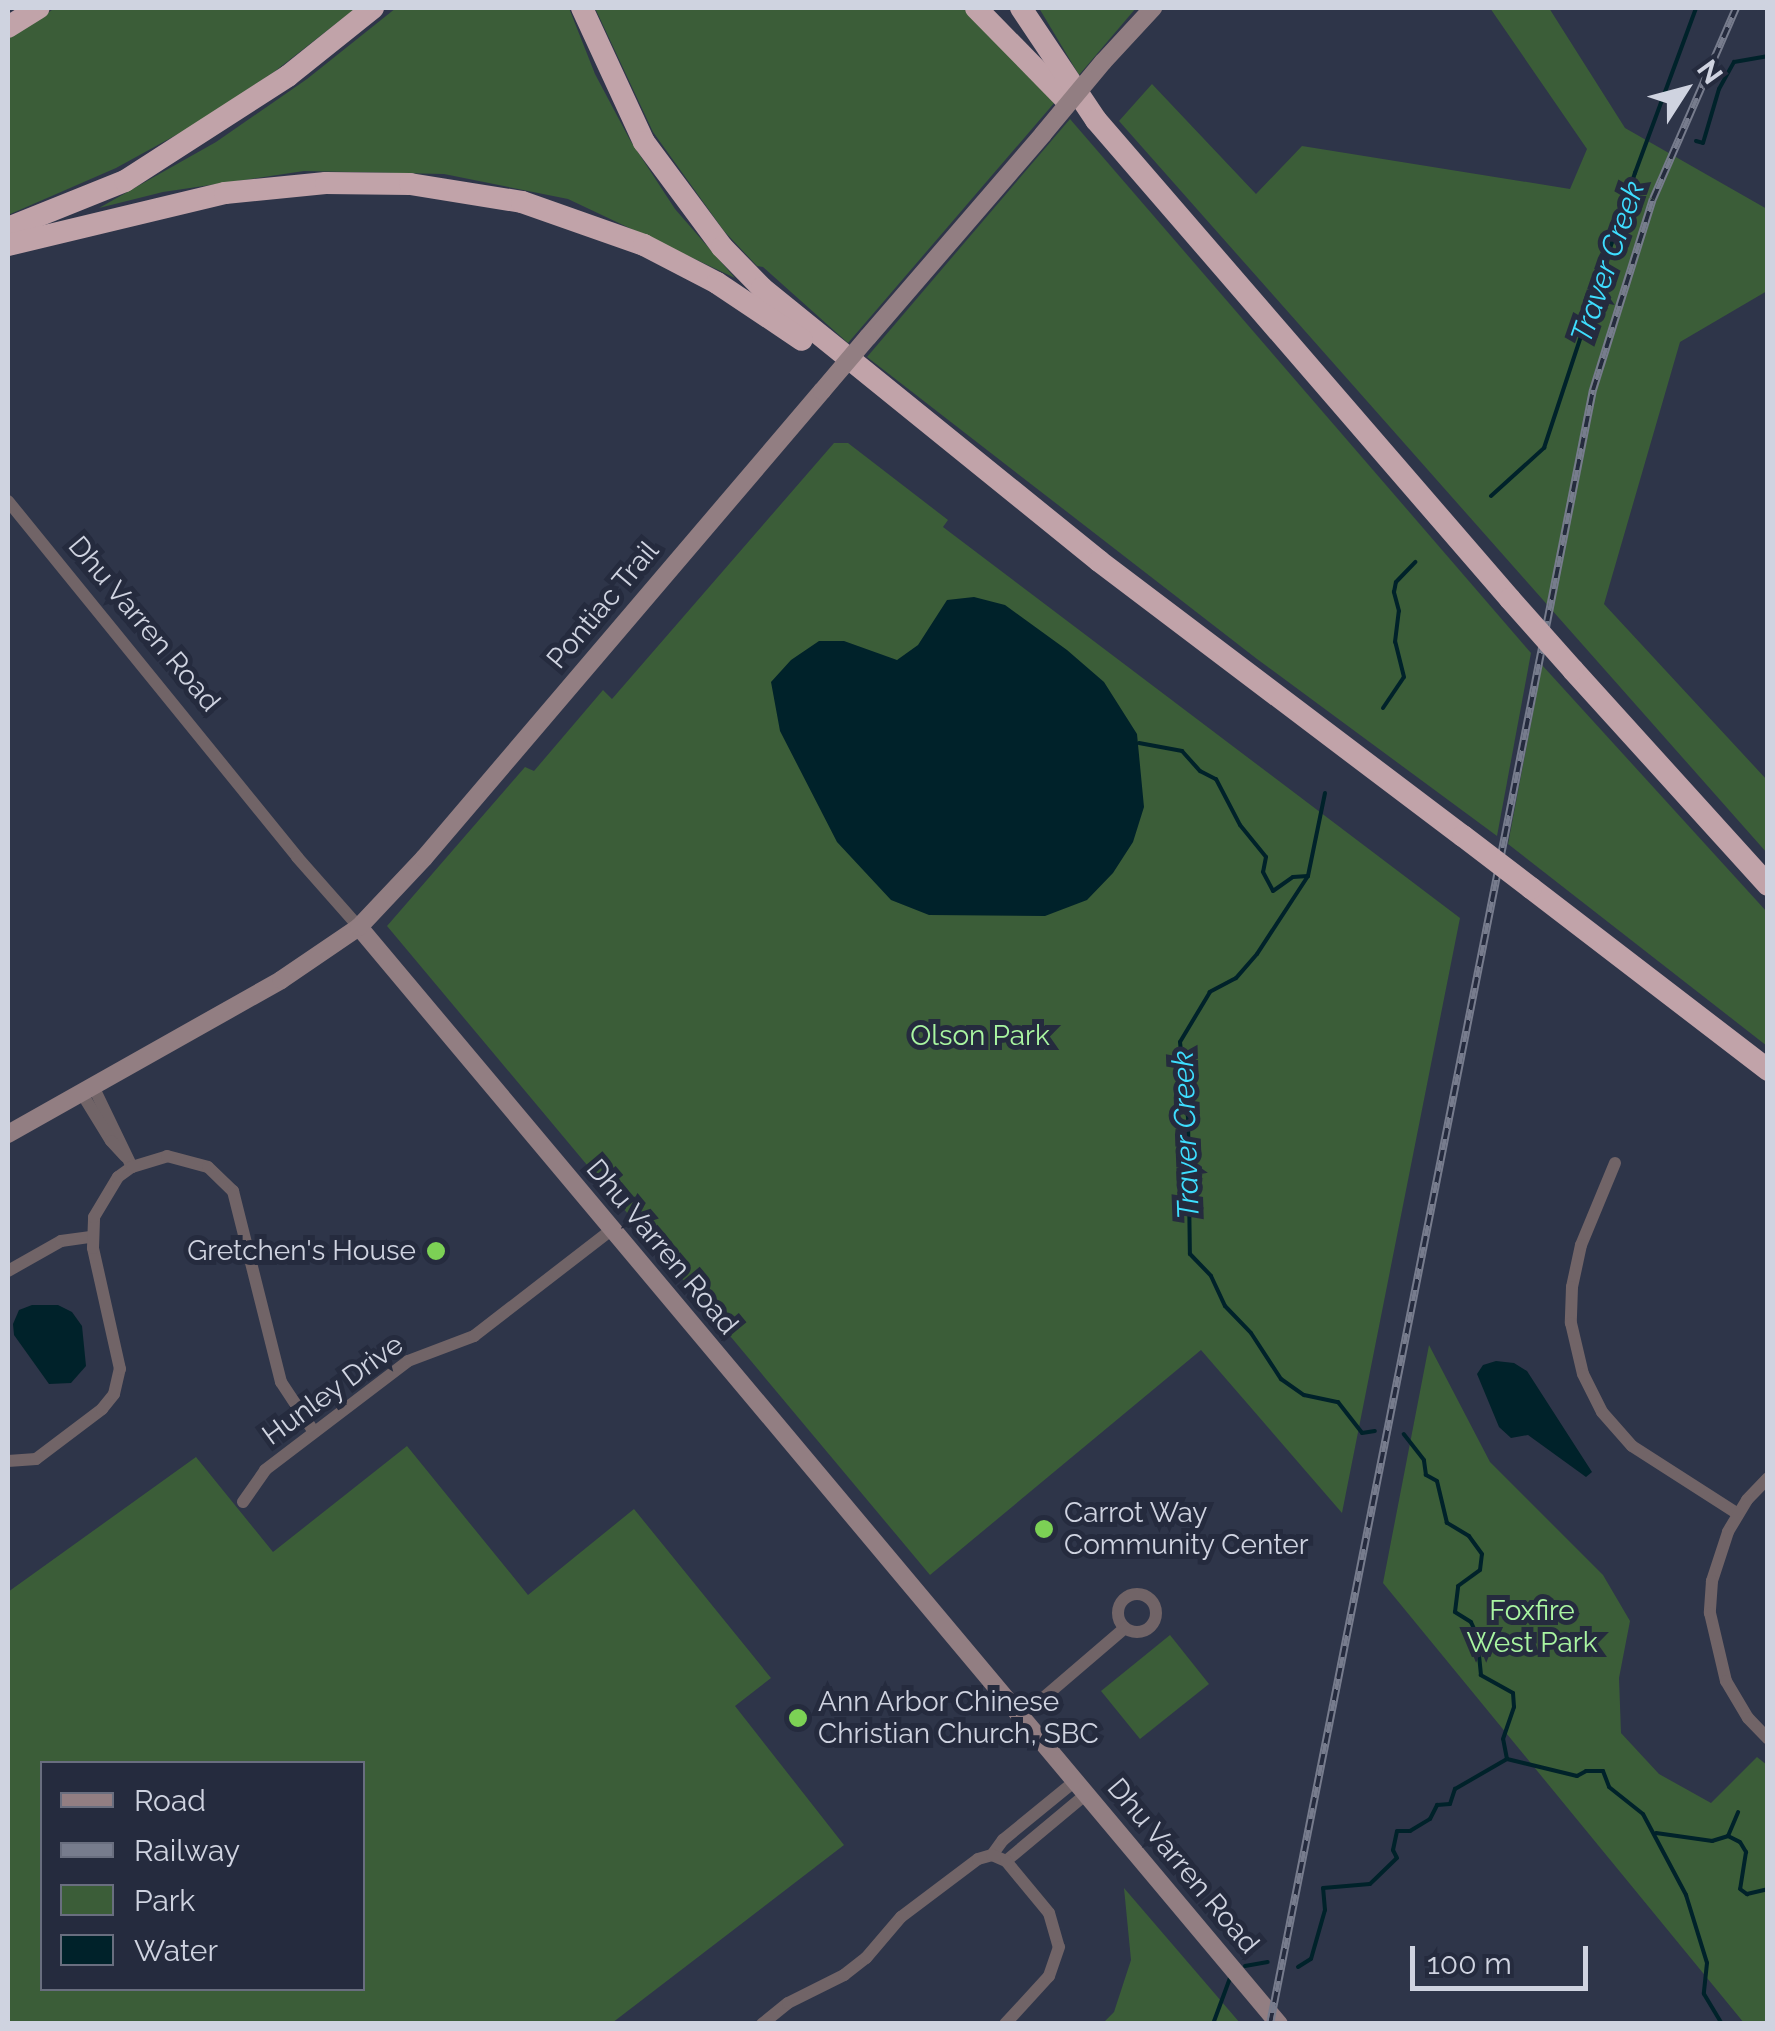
<!DOCTYPE html>
<html>
<head>
<meta charset="utf-8">
<style>
  body { margin:0 }
  #map { position:relative; width:1775px; height:2031px; overflow:hidden; background:#2e3549; font-family:Raleway,sans-serif }
  div>[style] { position:absolute }
  [style*='--x'] { left:calc(var(--x)*1px); top:calc(var(--y)*1px); width:calc(var(--w)*1px); rotate:calc(var(--a)*1deg) }
  .green>* { inset:0; background:#3b5d38 }
  .water>* { inset:0; background:#00222a }
  .stream>* { height:4px; margin:-2px; padding:0 2px; transform-origin:2px; border-radius:2px; background:#00222a }
  .minor>* { height:12px; margin:-6px; padding:0 6px; transform-origin:6px; border-radius:6px; background:#716467 }
  .minor>.ring { margin:-6px; padding:0; box-sizing:content-box; background:none; border:12px solid #716467; border-radius:50% }
  .secondary>* { height:18px; margin:-9px; padding:0 9px; transform-origin:9px; border-radius:9px; background:#927e82 }
  .motorway>* { height:22px; margin:-11px; padding:0 11px; transform-origin:11px; border-radius:11px; background:#c1a3a9 }
  .rail>* { height:8px; margin-top:-4px; transform-origin:0; background:repeating-linear-gradient(90deg,#252b3e 0 11px,#777c8d 0 22px); box-sizing:border-box; border-block:2px solid #777c8d }
  .secondary-bridge>* { height:18px; margin:-9px; padding:0 9px; transform-origin:9px; border-radius:9px; background:#927e82 }
  .motorway-bridge>* { height:22px; margin:-11px; padding:0 11px; transform-origin:11px; border-radius:11px; background:#c1a3a9 }
  .dots>* { width:28px; height:28px; translate:-50% -50%; box-sizing:border-box; border:5px solid #252b3e; border-radius:50% }
  span { translate:-50% -50%; white-space:nowrap; text-align:center; line-height:1.15; -webkit-text-stroke:10px #252b3e; paint-order:stroke }
  .street-label { font-size:28px; color:#cfd3e0 }
  .park-label { font-size:28px; color:#a9f5a1 }
  .poi-label { font-size:28px; color:#cfd3e0 }
  .right { translate:-100% -50%; text-align:right }
  .left { translate:0 -50%; text-align:left }
  .water-label { font-size:30px; color:#3edeff; font-style:italic }
  .frame { position:absolute; inset:0; border:10px solid #cfd3e0; pointer-events:none }
  .legend { position:absolute; left:40px; top:1761px; width:325px; height:230px; box-sizing:border-box; background:#252b3e; border:2px solid #696e7f; margin:0; padding:12px 18px; list-style:none; font-size:30px; color:#cfd3e0 }
  .legend li { display:flex; align-items:center; gap:20px; height:50px }
  .legend b { width:50px; border:2px solid #696e7f }
  .north { position:absolute; left:1635px; top:40px; width:100px; height:100px; -webkit-text-stroke:8px #252b3e; paint-order:stroke; rotate:54deg; font-size:28px; font-weight:700; line-height:40px; text-align:center; color:#cfd3e0 }
  .north::after { content:''; display:block; margin:auto; width:35px; height:45px; background:#cfd3e0; clip-path:polygon(50% 0,100% 100%,50% 72%,0 100%) }
  .scale { position:absolute; left:1410px; top:1946px; width:178px; height:45px; box-sizing:border-box; border:5px solid #cfd3e0; border-top:0; padding-left:12px; font-size:30px; line-height:35px; white-space:nowrap; color:#cfd3e0; -webkit-text-stroke:8px #252b3e; paint-order:stroke }
</style>
</head>
<body>
<div id="map">
  <div class="green">
    <i style="clip-path:polygon(55px 8px,356px 8px,274px 72px,187px 129px,116px 168px,8px 215px,8px 39px)"></i>
    <i style="clip-path:polygon(396px 8px,569px 8px,595px 74px,630px 140px,675px 209px,735px 278px,568px 199px,444px 174px,304px 171px,163px 192px,99px 208px,216px 142px,307px 79px)"></i>
    <i style="clip-path:polygon(595px 8px,963px 8px,1055px 102px,848px 343px,763px 267px,757px 266px,724px 231px,653px 132px)"></i>
    <i style="clip-path:polygon(1039px 8px,1136px 8px,1079px 75px)"></i>
    <i style="clip-path:polygon(1490px 8px,1549px 8px,1625px 128px,1767px 209px,1767px 291px,1680px 342px,1604px 604px,1767px 780px,1767px 853px,1119px 121px,1152px 84px,1256px 194px,1302px 146px,1570px 189px,1587px 149px)"></i>
    <i style="clip-path:polygon(1070px 119px,1531px 653px,1497px 836px,1257px 659px,867px 357px)"></i>
    <i style="clip-path:polygon(834px 443px,848px 443px,948px 520px,943px 527px,1460px 918px,1342px 1513px,1201px 1350px,930px 1575px,387px 926px,525px 767px,534px 771px,603px 690px,612px 699px)"></i>
    <i style="clip-path:polygon(1542px 665px,1767px 912px,1767px 1046px,1508px 844px)"></i>
    <i style="clip-path:polygon(1429px 1345px,1490px 1462px,1603px 1575px,1630px 1621px,1619px 1678px,1621px 1733px,1659px 1774px,1711px 1803px,1757px 1757px,1767px 1765px,1767px 2023px,1744px 2023px,1383px 1583px)"></i>
    <i style="clip-path:polygon(evenodd,407px 1446px,528px 1595px,634px 1509px,771px 1678px,735px 1706px,844px 1845px,612px 2023px,8px 2023px,8px 1592px,196px 1457px,273px 1552px,407px 1446px,42px 1764px,362px 1764px,362px 1988px,42px 1988px,42px 1764px)"></i>
    <i style="clip-path:polygon(1170px 1635px,1209px 1684px,1140px 1739px,1101px 1691px)"></i>
    <i style="clip-path:polygon(1124px 1888px,1240px 2023px,1103px 2023px,1114px 2012px,1131px 1960px)"></i>
  </div>
  <div class="water">
    <i style="clip-path:polygon(974px 597px,1005px 605px,1067px 650px,1104px 682px,1137px 734px,1144px 807px,1133px 842px,1113px 873px,1087px 900px,1045px 916px,929px 915px,891px 900px,837px 842px,780px 731px,771px 682px,791px 660px,819px 641px,844px 641px,897px 660px,918px 645px,947px 600px)"></i>
    <i style="clip-path:polygon(32px 1305px,58px 1305px,72px 1312px,82px 1326px,86px 1366px,71px 1383px,49px 1384px,14px 1335px,13px 1324px,19px 1310px)"></i>
    <i style="clip-path:polygon(1496px 1361px,1514px 1363px,1527px 1371px,1592px 1472px,1586px 1477px,1528px 1435px,1511px 1438px,1499px 1427px,1477px 1374px,1483px 1365px)"></i>
  </div>
  <div class="stream">
    <i style="--x:1696;--y:141;--w:7;--a:16"></i>
    <i style="--x:1703;--y:143;--w:56;--a:-73.5"></i>
    <i style="--x:1719;--y:89;--w:31;--a:-61"></i>
    <i style="--x:1734;--y:62;--w:35;--a:-10"></i>
    <i style="--x:1491;--y:496;--w:72;--a:-42.2"></i>
    <i style="--x:1544;--y:448;--w:290;--a:-71.7"></i>
    <i style="--x:1635;--y:173;--w:176;--a:-69.7"></i>
    <i style="--x:1383;--y:708;--w:37;--a:-56"></i>
    <i style="--x:1404;--y:677;--w:36;--a:-104"></i>
    <i style="--x:1395;--y:642;--w:31;--a:-83"></i>
    <i style="--x:1399;--y:611;--w:20;--a:-105"></i>
    <i style="--x:1394;--y:592;--w:10;--a:-79"></i>
    <i style="--x:1396;--y:582;--w:28;--a:-46"></i>
    <i style="--x:1139;--y:743;--w:44;--a:10.5"></i>
    <i style="--x:1182;--y:751;--w:27;--a:48"></i>
    <i style="--x:1200;--y:771;--w:18;--a:27"></i>
    <i style="--x:1216;--y:779;--w:52;--a:62.4"></i>
    <i style="--x:1240;--y:825;--w:41;--a:50.9"></i>
    <i style="--x:1266;--y:857;--w:15;--a:101"></i>
    <i style="--x:1263;--y:872;--w:21;--a:62"></i>
    <i style="--x:1273;--y:891;--w:24;--a:-35"></i>
    <i style="--x:1293;--y:877;--w:15;--a:-4"></i>
    <i style="--x:1325;--y:793;--w:85;--a:101.6"></i>
    <i style="--x:1308;--y:876;--w:93;--a:123.2"></i>
    <i style="--x:1257;--y:954;--w:32;--a:131"></i>
    <i style="--x:1236;--y:978;--w:30;--a:152"></i>
    <i style="--x:1210;--y:992;--w:58;--a:121"></i>
    <i style="--x:1180;--y:1042;--w:76;--a:84"></i>
    <i style="--x:1188;--y:1118;--w:136;--a:89.2"></i>
    <i style="--x:1190;--y:1254;--w:30;--a:46"></i>
    <i style="--x:1211;--y:1276;--w:33;--a:65"></i>
    <i style="--x:1225;--y:1306;--w:37;--a:46"></i>
    <i style="--x:1251;--y:1333;--w:55;--a:56.9"></i>
    <i style="--x:1281;--y:1379;--w:28;--a:35"></i>
    <i style="--x:1304;--y:1395;--w:35;--a:12"></i>
    <i style="--x:1338;--y:1402;--w:39;--a:52"></i>
    <i style="--x:1362;--y:1433;--w:13;--a:-9"></i>
    <i style="--x:1507;--y:1759;--w:72;--a:13.7"></i>
    <i style="--x:1577;--y:1776;--w:10;--a:-29"></i>
    <i style="--x:1586;--y:1771;--w:17;--a:0"></i>
    <i style="--x:1603;--y:1771;--w:17;--a:69"></i>
    <i style="--x:1609;--y:1787;--w:43;--a:38.5"></i>
    <i style="--x:1643;--y:1814;--w:92;--a:62"></i>
    <i style="--x:1686;--y:1895;--w:71;--a:72.8"></i>
    <i style="--x:1707;--y:1963;--w:31;--a:96"></i>
    <i style="--x:1704;--y:1994;--w:35;--a:59"></i>
    <i style="--x:1656;--y:1833;--w:57;--a:8.1"></i>
    <i style="--x:1712;--y:1841;--w:17;--a:-17"></i>
    <i style="--x:1728;--y:1836;--w:26;--a:-67"></i>
    <i style="--x:1728;--y:1836;--w:13;--a:27"></i>
    <i style="--x:1740;--y:1842;--w:12;--a:59"></i>
    <i style="--x:1746;--y:1852;--w:37;--a:99"></i>
    <i style="--x:1740;--y:1889;--w:9;--a:36"></i>
    <i style="--x:1747;--y:1894;--w:22;--a:-13"></i>
    <i style="--x:1245;--y:1966;--w:23;--a:-10"></i>
    <i style="--x:1298;--y:1967;--w:15;--a:-32"></i>
    <i style="--x:1311;--y:1959;--w:51;--a:-74.1"></i>
    <i style="--x:1325;--y:1910;--w:22;--a:-95"></i>
    <i style="--x:1323;--y:1888;--w:47;--a:-4.9"></i>
    <i style="--x:1370;--y:1884;--w:37;--a:-44"></i>
    <i style="--x:1397;--y:1858;--w:9;--a:-117"></i>
    <i style="--x:1393;--y:1850;--w:19;--a:-78"></i>
    <i style="--x:1397;--y:1831;--w:13;--a:0"></i>
    <i style="--x:1410;--y:1831;--w:23;--a:-31"></i>
    <i style="--x:1430;--y:1819;--w:16;--a:-63"></i>
    <i style="--x:1437;--y:1805;--w:13;--a:-4"></i>
    <i style="--x:1450;--y:1804;--w:16;--a:-72"></i>
    <i style="--x:1455;--y:1789;--w:60;--a:-30"></i>
    <i style="--x:1507;--y:1759;--w:20;--a:-101"></i>
    <i style="--x:1503;--y:1739;--w:34;--a:-71"></i>
    <i style="--x:1514;--y:1707;--w:14;--a:-94"></i>
    <i style="--x:1513;--y:1693;--w:37;--a:-151"></i>
    <i style="--x:1481;--y:1675;--w:40;--a:-95.7"></i>
    <i style="--x:1477;--y:1635;--w:14;--a:-115"></i>
    <i style="--x:1471;--y:1622;--w:19;--a:-148"></i>
    <i style="--x:1455;--y:1612;--w:26;--a:-83"></i>
    <i style="--x:1458;--y:1586;--w:27;--a:-36"></i>
    <i style="--x:1480;--y:1570;--w:16;--a:-83"></i>
    <i style="--x:1482;--y:1554;--w:22;--a:-126"></i>
    <i style="--x:1469;--y:1536;--w:26;--a:-149"></i>
    <i style="--x:1447;--y:1523;--w:43;--a:-103.4"></i>
    <i style="--x:1437;--y:1481;--w:13;--a:-151"></i>
    <i style="--x:1426;--y:1475;--w:15;--a:-98"></i>
    <i style="--x:1424;--y:1460;--w:33;--a:-128"></i>
    <i style="--x:1213;--y:2024;--w:49;--a:-69.7"></i>
  </div>
  <div class="minor">
    <i style="--x:8;--y:501;--w:459;--a:50.9"></i>
    <i style="--x:297;--y:857;--w:94;--a:48.5"></i>
    <i style="--x:93;--y:1086;--w:90;--a:64.3"></i>
    <i style="--x:81;--y:1092;--w:57;--a:58.5"></i>
    <i style="--x:111;--y:1141;--w:21;--a:47"></i>
    <i style="--x:1615;--y:1163;--w:89;--a:112.5"></i>
    <i style="--x:1581;--y:1245;--w:43;--a:102.1"></i>
    <i style="--x:1572;--y:1287;--w:36;--a:92"></i>
    <i style="--x:1571;--y:1323;--w:52;--a:76.8"></i>
    <i style="--x:1583;--y:1374;--w:42;--a:63.4"></i>
    <i style="--x:1602;--y:1412;--w:45;--a:48.6"></i>
    <i style="--x:1632;--y:1446;--w:126;--a:32.7"></i>
    <i style="--x:8;--y:1271;--w:61;--a:-29.5"></i>
    <i style="--x:61;--y:1241;--w:30;--a:-8"></i>
    <i style="--x:8;--y:1461;--w:28;--a:-4"></i>
    <i style="--x:36;--y:1459;--w:83;--a:-37.1"></i>
    <i style="--x:102;--y:1409;--w:19;--a:-51"></i>
    <i style="--x:114;--y:1394;--w:26;--a:-77"></i>
    <i style="--x:120;--y:1369;--w:124;--a:-102.6"></i>
    <i style="--x:93;--y:1248;--w:31;--a:-88"></i>
    <i style="--x:94;--y:1217;--w:47;--a:-59"></i>
    <i style="--x:118;--y:1177;--w:17;--a:-36"></i>
    <i style="--x:132;--y:1167;--w:37;--a:-17"></i>
    <i style="--x:167;--y:1156;--w:42;--a:15"></i>
    <i style="--x:208;--y:1167;--w:35;--a:44"></i>
    <i style="--x:233;--y:1191;--w:197;--a:75.9"></i>
    <i style="--x:281;--y:1382;--w:60;--a:56.6"></i>
    <i style="--x:1768;--y:1478;--w:30;--a:134"></i>
    <i style="--x:1747;--y:1500;--w:37;--a:121"></i>
    <i style="--x:1728;--y:1532;--w:52;--a:108.1"></i>
    <i style="--x:1712;--y:1581;--w:32;--a:94"></i>
    <i style="--x:1710;--y:1613;--w:70;--a:76.8"></i>
    <i style="--x:1726;--y:1681;--w:43;--a:59.3"></i>
    <i style="--x:1748;--y:1718;--w:29;--a:46"></i>
    <i style="--x:243;--y:1502;--w:39;--a:-55"></i>
    <i style="--x:265;--y:1470;--w:180;--a:-37.3"></i>
    <i style="--x:408;--y:1361;--w:71;--a:-20.7"></i>
    <i style="--x:474;--y:1336;--w:173;--a:-37.7"></i>
    <i class="ring" style="left:1118px;top:1594px;width:26px;height:26px"></i>
    <i style="--x:1021;--y:1717;--w:137;--a:-40.6"></i>
    <i style="--x:992;--y:1855;--w:19;--a:-54"></i>
    <i style="--x:1003;--y:1840;--w:93;--a:-39.3"></i>
    <i style="--x:1006;--y:1861;--w:104;--a:-39.9"></i>
    <i style="--x:762;--y:2024;--w:33;--a:-39"></i>
    <i style="--x:788;--y:2003;--w:63;--a:-26.6"></i>
    <i style="--x:844;--y:1975;--w:28;--a:-38"></i>
    <i style="--x:866;--y:1958;--w:54;--a:-49.5"></i>
    <i style="--x:901;--y:1917;--w:96;--a:-37"></i>
    <i style="--x:978;--y:1859;--w:15;--a:-16"></i>
    <i style="--x:992;--y:1855;--w:15;--a:23"></i>
    <i style="--x:1006;--y:1861;--w:67;--a:50.4"></i>
    <i style="--x:1049;--y:1913;--w:35;--a:74"></i>
    <i style="--x:1059;--y:1947;--w:31;--a:109"></i>
    <i style="--x:1049;--y:1976;--w:65;--a:132.5"></i>
  </div>
  <div class="secondary">
    <i style="--x:1103;--y:62;--w:74;--a:-47.2"></i>
    <i style="--x:868;--y:337;--w:268;--a:-49.2"></i>
    <i style="--x:359;--y:927;--w:1432;--a:50.02"></i>
    <i style="--x:8;--y:1134;--w:313;--a:-29.4"></i>
    <i style="--x:281;--y:980;--w:94;--a:-34.2"></i>
    <i style="--x:359;--y:927;--w:95;--a:-46.7"></i>
    <i style="--x:424;--y:858;--w:614;--a:-49.56"></i>
  </div>
  <div class="motorway">
    <i style="--x:582;--y:8;--w:148;--a:65.2"></i>
    <i style="--x:644;--y:142;--w:131;--a:53.4"></i>
    <i style="--x:722;--y:247;--w:57;--a:45.7"></i>
    <i style="--x:762;--y:288;--w:434;--a:39"></i>
    <i style="--x:1099;--y:561;--w:456;--a:37.1"></i>
    <i style="--x:976;--y:8;--w:126;--a:45.6"></i>
    <i style="--x:1021;--y:8;--w:135;--a:56.2"></i>
    <i style="--x:1096;--y:120;--w:633;--a:49.16"></i>
    <i style="--x:8;--y:27;--w:36;--a:-32"></i>
    <i style="--x:8;--y:228;--w:126;--a:-21.9"></i>
    <i style="--x:125;--y:181;--w:194;--a:-32.8"></i>
    <i style="--x:288;--y:76;--w:109;--a:-38.7"></i>
    <i style="--x:8;--y:245;--w:223;--a:-13.5"></i>
    <i style="--x:225;--y:193;--w:101;--a:-5.7"></i>
    <i style="--x:326;--y:183;--w:84;--a:0.7"></i>
    <i style="--x:410;--y:184;--w:113;--a:9.1"></i>
    <i style="--x:522;--y:202;--w:129;--a:19.4"></i>
    <i style="--x:644;--y:245;--w:82;--a:27.5"></i>
    <i style="--x:717;--y:283;--w:102;--a:33.8"></i>
    <i style="--x:1573;--y:670;--w:290;--a:47.8"></i>
    <i style="--x:1531;--y:888;--w:299;--a:37.5"></i>
  </div>
  <div class="rail">
    <i style="--x:1270;--y:2024;--w:1666;--a:-78.82"></i>
    <i style="--x:1593;--y:390;--w:200;--a:-72.6"></i>
    <i style="--x:1653;--y:199;--w:208;--a:-66.5"></i>
  </div>
  <div class="secondary-bridge">
    <i style="--x:1043;--y:134;--w:94;--a:-50.2"></i>
    <i style="--x:822;--y:391;--w:71;--a:-49.6"></i>
  </div>
  <div class="motorway-bridge">
    <i style="--x:1510;--y:599;--w:95;--a:48.4"></i>
    <i style="--x:1463;--y:836;--w:86;--a:37.4"></i>
  </div>
  <div class="dots">
    <i style="left:436px;top:1251px;background:#7cd155"></i>
    <i style="left:1044px;top:1529px;background:#7cd155"></i>
    <i style="left:798px;top:1718px;background:#7cd155"></i>
  </div>
  <div class="street-label">
    <span style="left:603px;top:605px;rotate:-50deg">Pontiac Trail</span>
    <span style="left:144px;top:624px;rotate:50deg">Dhu Varren Road</span>
    <span style="left:662px;top:1247px;rotate:50deg">Dhu Varren Road</span>
    <span style="left:333px;top:1390px;rotate:-36deg">Hunley Drive</span>
    <span style="left:1183px;top:1866px;rotate:50deg">Dhu Varren Road</span>
  </div>
  <div class="park-label">
    <span style="left:980px;top:1036px">Olson Park</span>
    <span style="left:1532px;top:1627px">Foxfire<br>West Park</span>
  </div>
  <div class="poi-label">
    <span class="right" style="left:416px;top:1251px">Gretchen's House</span>
    <span class="left" style="left:1064px;top:1529px">Carrot Way<br>Community Center</span>
    <span class="left" style="left:818px;top:1718px">Ann Arbor Chinese<br>Christian Church, SBC</span>
  </div>
  <div class="water-label">
    <span style="left:1608px;top:262px;rotate:-71deg">Traver Creek</span>
    <span style="left:1186px;top:1135px;rotate:-92deg">Traver Creek</span>
  </div>
  <div class="frame"></div>
  <ul class="legend">
  <li><b style="height:12px;background:#927e82"></b>Road</li>
  <li><b style="height:12px;background:#777c8d"></b>Railway</li>
  <li><b style="height:28px;background:#3b5d38"></b>Park</li>
  <li><b style="height:28px;background:#00222a"></b>Water</li>
  </ul>
  <div class="north">N</div>
  <div class="scale">100 m</div>
</div>
</body>
</html>
